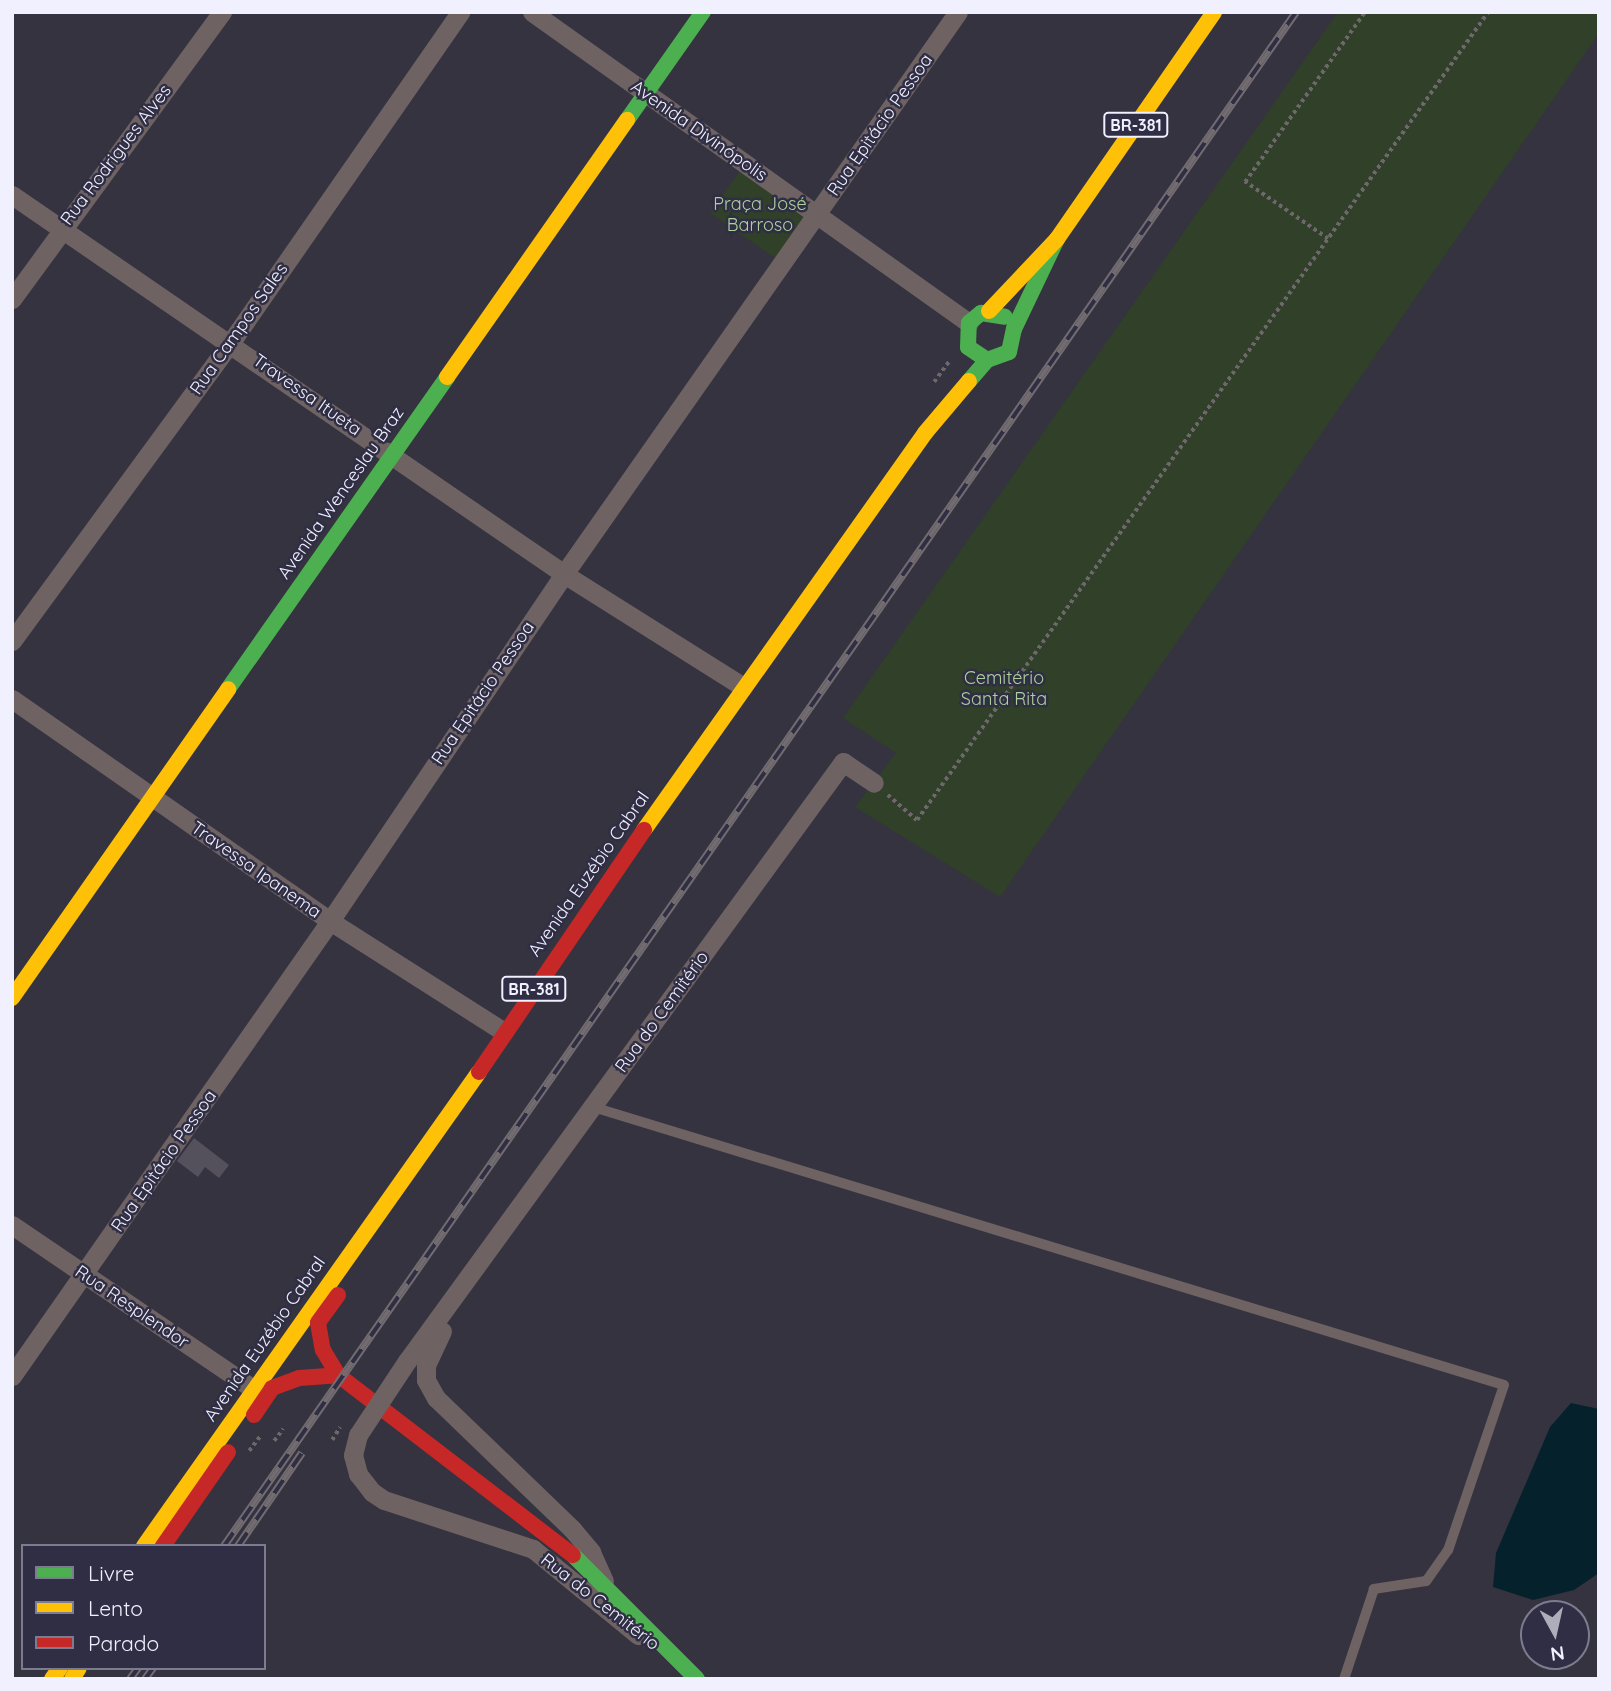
<!DOCTYPE html>
<html>
<head>
<meta charset="utf-8">
<style>
  body { margin:0 }
  #map { position:relative; width:1611px; height:1691px; overflow:hidden; background:#34333f; font-family:Quicksand,sans-serif }
  div>[style] { position:absolute }
  [style*='--x'] { left:calc(var(--x)*1px); top:calc(var(--y)*1px); width:calc(var(--w)*1px); rotate:calc(var(--a)*1deg) }
  .green>* { inset:0; background:#304029 }
  .water>* { inset:0; background:#05222c }
  .building>* { inset:0; background:#54515d }
  .path>* { height:3.5px; margin-top:-1.75px; transform-origin:0; background:repeating-linear-gradient(90deg,#6e686d 0 3.5px,transparent 0 7px) }
  .lane>* { height:10px; margin:-5px; padding:0 5px; transform-origin:5px; border-radius:5px; background:#6e6263 }
  .street>* { height:19px; margin:-9.5px; padding:0 9.5px; transform-origin:9.5px; border-radius:9.5px; background:#6e6263 }
  .fast>* { height:16px; margin:-8px; padding:0 8px; transform-origin:8px; border-radius:8px; background:#4caf50 }
  .slow>* { height:16px; margin:-8px; padding:0 8px; transform-origin:8px; border-radius:8px; background:#ffc107 }
  .jam>* { height:16px; margin:-8px; padding:0 8px; transform-origin:8px; border-radius:8px; background:#c62828 }
  .rail>* { height:8px; margin-top:-4px; transform-origin:0; background:repeating-linear-gradient(90deg,#302e44 0 16px,#726c71 0 32px); box-sizing:border-box; border-block:2px solid #726c71 }
  .street-bridge>* { height:19px; margin:-9.5px; padding:0 9.5px; transform-origin:9.5px; border-radius:9.5px; background:#6e6263 }
  span { translate:-50% -50%; white-space:nowrap; text-align:center; line-height:1.15; -webkit-text-stroke:5px #302e44; paint-order:stroke }
  .shield-label span { padding:2px 5px; background:#302e44; border:2px solid; border-radius:5px; -webkit-text-stroke-width:0 }
  .shield-label { font-size:16px; color:#f0f0fe; font-weight:700 }
  .street-label { font-size:18px; color:#f0f0fe }
  .park-label { font-size:18px; color:#acd19a }
  .frame { position:absolute; inset:0; border:14px solid #f0f0fe; pointer-events:none }
  .legend { position:absolute; left:21px; top:1544px; width:245px; height:126px; box-sizing:border-box; background:#302e44; border:2px solid #7d7c8e; margin:0; padding:9px 12px; list-style:none; font-size:21px; color:#f0f0fe }
  .legend li { display:flex; align-items:center; gap:14px; height:35px }
  .legend b { width:35px; border:2px solid #7d7c8e }
  .north { position:absolute; left:1520px; top:1600px; width:70px; height:70px; box-sizing:border-box; background:#302e44; border:2px solid #7d7c8e; border-radius:50%; rotate:172deg; font-size:19px; font-weight:700; line-height:28px; text-align:center; color:#f0f0fe }
  .north::after { content:''; display:block; margin:auto; width:24px; height:32px; background:#aeaebb; clip-path:polygon(50% 0,100% 100%,50% 72%,0 100%) }
</style>
</head>
<body>
<div id="map">
  <div class="green">
    <i style="clip-path:polygon(1338px 12px,1599px 12px,1599px 33px,1000px 897px,855px 807px,896px 753px,843px 718px)"></i>
    <i style="clip-path:polygon(741px 169px,810px 217px,779px 261px,710px 213px)"></i>
  </div>
  <div class="water">
    <i style="clip-path:polygon(1571px 1403px,1599px 1409px,1599px 1573px,1574px 1590px,1533px 1600px,1493px 1587px,1496px 1553px,1550px 1427px)"></i>
  </div>
  <div class="building">
    <i style="clip-path:polygon(194px 1138px,229px 1165px,219px 1178px,205px 1167px,198px 1177px,177px 1161px)"></i>
  </div>
  <div class="path">
    <i style="--x:1328;--y:239;--w:101;--a:-145.5"></i>
    <i style="--x:1245;--y:182;--w:208;--a:-54.8"></i>
    <i style="--x:934;--y:382;--w:27;--a:-54"></i>
    <i style="--x:888;--y:795;--w:38;--a:41"></i>
    <i style="--x:917;--y:820;--w:989;--a:-54.75"></i>
    <i style="--x:332;--y:1440;--w:15;--a:-58"></i>
    <i style="--x:274;--y:1441;--w:15;--a:-53"></i>
    <i style="--x:249;--y:1451;--w:20;--a:-53"></i>
  </div>
  <div class="lane">
    <i style="--x:593;--y:1107;--w:952;--a:16.97"></i>
    <i style="--x:1504;--y:1385;--w:174;--a:108.7"></i>
    <i style="--x:1448;--y:1550;--w:38;--a:125"></i>
    <i style="--x:1426;--y:1581;--w:53;--a:171.3"></i>
    <i style="--x:1374;--y:1589;--w:95;--a:108.4"></i>
  </div>
  <div class="street">
    <i style="--x:532;--y:12;--w:536;--a:35.44"></i>
    <i style="--x:12;--y:195;--w:670;--a:34.47"></i>
    <i style="--x:564;--y:574;--w:210;--a:32.2"></i>
    <i style="--x:12;--y:299;--w:356;--a:-53.8"></i>
    <i style="--x:12;--y:641;--w:371;--a:-53.8"></i>
    <i style="--x:231;--y:342;--w:402;--a:-55.2"></i>
    <i style="--x:12;--y:699;--w:388;--a:34.9"></i>
    <i style="--x:330;--y:921;--w:206;--a:32.5"></i>
    <i style="--x:12;--y:1225;--w:292;--a:34.2"></i>
    <i style="--x:442;--y:1331;--w:38;--a:115"></i>
    <i style="--x:426;--y:1366;--w:14;--a:90"></i>
    <i style="--x:426;--y:1380;--w:21;--a:61"></i>
    <i style="--x:436;--y:1398;--w:189;--a:43.9"></i>
    <i style="--x:572;--y:1529;--w:30;--a:50"></i>
    <i style="--x:591;--y:1552;--w:32;--a:66"></i>
    <i style="--x:407;--y:1361;--w:741;--a:-53.95"></i>
    <i style="--x:843;--y:762;--w:37;--a:34"></i>
    <i style="--x:12;--y:1376;--w:555;--a:-55.05"></i>
    <i style="--x:330;--y:921;--w:419;--a:-56"></i>
    <i style="--x:564;--y:574;--w:686;--a:-54.97"></i>
    <i style="--x:358;--y:1435;--w:21;--a:104"></i>
    <i style="--x:353;--y:1455;--w:20;--a:75"></i>
    <i style="--x:358;--y:1474;--w:23;--a:52"></i>
    <i style="--x:372;--y:1492;--w:14;--a:34"></i>
    <i style="--x:384;--y:1500;--w:157;--a:18.2"></i>
    <i style="--x:533;--y:1549;--w:136;--a:39.3"></i>
  </div>
  <div class="fast">
    <i style="--x:627;--y:120;--w:132;--a:-54.9"></i>
    <i style="--x:987;--y:360;--w:23;--a:-146"></i>
    <i style="--x:968;--y:347;--w:24;--a:-88"></i>
    <i style="--x:969;--y:323;--w:16;--a:-40"></i>
    <i style="--x:981;--y:313;--w:24;--a:9"></i>
    <i style="--x:969;--y:381;--w:28;--a:-49"></i>
    <i style="--x:987;--y:360;--w:23;--a:-20"></i>
    <i style="--x:1009;--y:352;--w:24;--a:-78"></i>
    <i style="--x:1014;--y:329;--w:100;--a:-64.5"></i>
    <i style="--x:228;--y:689;--w:381;--a:-54.9"></i>
    <i style="--x:573;--y:1555;--w:175;--a:45"></i>
  </div>
  <div class="slow">
    <i style="--x:989;--y:311;--w:99;--a:-46.6"></i>
    <i style="--x:1057;--y:239;--w:276;--a:-55.3"></i>
    <i style="--x:447;--y:377;--w:314;--a:-55"></i>
    <i style="--x:644;--y:830;--w:486;--a:-54.7"></i>
    <i style="--x:925;--y:433;--w:68;--a:-49.8"></i>
    <i style="--x:12;--y:998;--w:377;--a:-55"></i>
    <i style="--x:144;--y:1546;--w:580;--a:-54.75"></i>
    <i style="--x:52;--y:1679;--w:14;--a:-54"></i>
    <i style="--x:72;--y:1679;--w:13;--a:-58"></i>
  </div>
  <div class="jam">
    <i style="--x:479;--y:1072;--w:293;--a:-55.7"></i>
    <i style="--x:338;--y:1295;--w:34;--a:126"></i>
    <i style="--x:318;--y:1323;--w:27;--a:80"></i>
    <i style="--x:323;--y:1350;--w:29;--a:59"></i>
    <i style="--x:338;--y:1375;--w:296;--a:37.5"></i>
    <i style="--x:254;--y:1415;--w:32;--a:-56"></i>
    <i style="--x:272;--y:1388;--w:29;--a:-20"></i>
    <i style="--x:299;--y:1378;--w:39;--a:-4"></i>
    <i style="--x:163;--y:1546;--w:114;--a:-55.3"></i>
  </div>
  <div class="rail">
    <i style="--x:224;--y:1546;--w:1871;--a:-55.05"></i>
    <i style="--x:238;--y:1546;--w:113;--a:-55.5"></i>
    <i style="--x:130;--y:1679;--w:14;--a:-54"></i>
    <i style="--x:145;--y:1679;--w:14;--a:-54"></i>
  </div>
  <div class="street-bridge">
    <i style="--x:358;--y:1435;--w:89;--a:-56.5"></i>
  </div>
  <div class="shield-label">
    <span style="left:1136px;top:125px">BR-381</span>
    <span style="left:534px;top:989px">BR-381</span>
  </div>
  <div class="street-label">
    <span style="left:880px;top:125px;rotate:-55deg">Rua Epitácio Pessoa</span>
    <span style="left:699px;top:131px;rotate:35deg">Avenida Divinópolis</span>
    <span style="left:116px;top:155px;rotate:-53deg">Rua Rodrigues Alves</span>
    <span style="left:239px;top:329px;rotate:-55deg">Rua Campos Sales</span>
    <span style="left:307px;top:395px;rotate:35deg">Travessa Itueta</span>
    <span style="left:341px;top:493px;rotate:-55deg">Avenida Wenceslau Braz</span>
    <span style="left:483px;top:693px;rotate:-56deg">Rua Epitácio Pessoa</span>
    <span style="left:256px;top:870px;rotate:35deg">Travessa Ipanema</span>
    <span style="left:589px;top:874px;rotate:-55deg">Avenida Euzébio Cabral</span>
    <span style="left:662px;top:1012px;rotate:-54deg">Rua do Cemitério</span>
    <span style="left:164px;top:1161px;rotate:-55deg">Rua Epitácio Pessoa</span>
    <span style="left:132px;top:1307px;rotate:34deg">Rua Resplendor</span>
    <span style="left:265px;top:1339px;rotate:-55deg">Avenida Euzébio Cabral</span>
    <span style="left:600px;top:1602px;rotate:38deg">Rua do Cemitério</span>
  </div>
  <div class="park-label">
    <span style="left:760px;top:215px">Praça José<br>Barroso</span>
    <span style="left:1004px;top:689px">Cemitério<br>Santa Rita</span>
  </div>
  <div class="frame"></div>
  <ul class="legend">
  <li><b style="height:9px;background:#4caf50"></b>Livre</li>
  <li><b style="height:9px;background:#ffc107"></b>Lento</li>
  <li><b style="height:9px;background:#c62828"></b>Parado</li>
  </ul>
  <div class="north">N</div>
</div>
</body>
</html>
